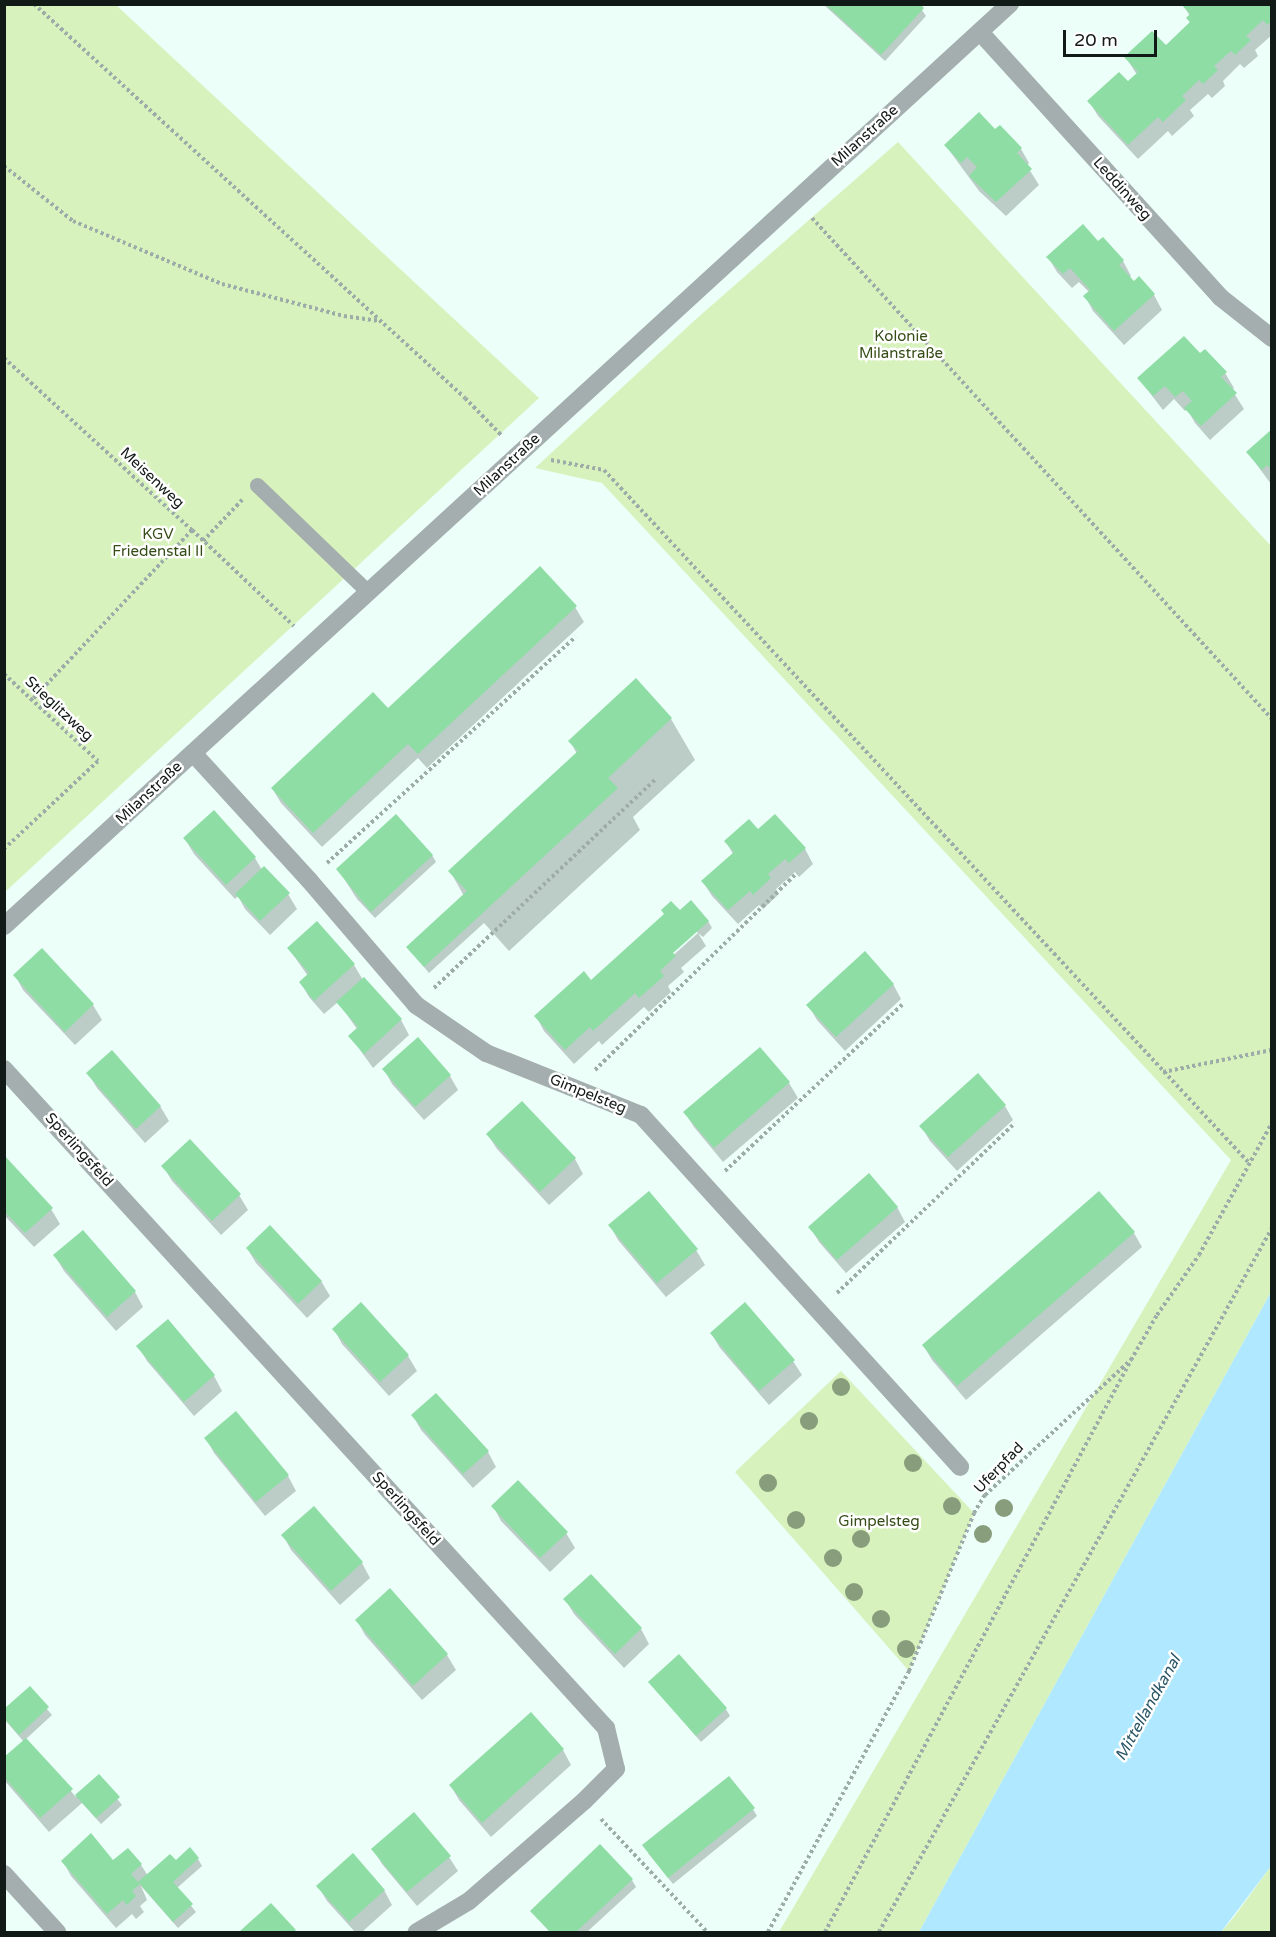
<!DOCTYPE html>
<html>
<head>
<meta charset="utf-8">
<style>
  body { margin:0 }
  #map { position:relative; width:1276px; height:1937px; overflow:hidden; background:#ecfff9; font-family:"Varela Round",sans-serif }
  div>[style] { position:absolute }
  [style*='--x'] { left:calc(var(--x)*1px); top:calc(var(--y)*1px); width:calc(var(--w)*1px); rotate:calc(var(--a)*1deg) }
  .green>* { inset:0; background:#d8f2bd }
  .water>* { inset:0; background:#afe8ff }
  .shadow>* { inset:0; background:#0003 }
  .building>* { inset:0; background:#8edda5 }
  .path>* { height:4px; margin-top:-2px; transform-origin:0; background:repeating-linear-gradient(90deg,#9daca8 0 3px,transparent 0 6px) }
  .lane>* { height:15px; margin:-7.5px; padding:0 7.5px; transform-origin:7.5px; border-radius:7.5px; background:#a4aeaf }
  .street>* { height:18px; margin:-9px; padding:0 9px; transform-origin:9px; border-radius:9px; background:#a4aeaf }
  .trees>* { width:18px; height:18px; margin:-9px; border-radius:50%; background:#879d7c }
  span { translate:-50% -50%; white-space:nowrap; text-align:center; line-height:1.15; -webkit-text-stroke:5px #fff; paint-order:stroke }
  .street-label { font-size:15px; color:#121a18 }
  .park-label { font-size:15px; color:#354c16 }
  .water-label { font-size:16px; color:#2a5667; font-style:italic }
  .frame { position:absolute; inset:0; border:6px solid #121a18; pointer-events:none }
  .scale { position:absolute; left:1063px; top:30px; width:94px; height:27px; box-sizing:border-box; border:3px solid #121a18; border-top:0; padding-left:8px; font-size:18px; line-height:21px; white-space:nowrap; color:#121a18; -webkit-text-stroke:4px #fff; paint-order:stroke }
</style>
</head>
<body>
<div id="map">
  <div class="green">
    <i style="clip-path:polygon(5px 5px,116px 5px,539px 398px,5px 892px)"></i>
    <i style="clip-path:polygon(898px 142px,1271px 546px,1271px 1292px,919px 1932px,779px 1932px,1231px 1160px,602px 483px,535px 468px,695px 320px)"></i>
    <i style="clip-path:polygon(841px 1371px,974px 1513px,909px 1671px,735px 1472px)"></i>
    <i style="clip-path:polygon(1271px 1866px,1271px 1932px,1221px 1932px,1234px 1917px)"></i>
  </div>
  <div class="water">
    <i style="clip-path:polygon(1271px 1292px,1271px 1866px,1221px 1932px,919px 1932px)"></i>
  </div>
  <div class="shadow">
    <i style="clip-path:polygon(823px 4px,918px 4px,926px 16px,885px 61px)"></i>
    <i style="clip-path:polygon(1272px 4px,1272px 35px,1255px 50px,1258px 56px,1244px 68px,1240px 64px,1223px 81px,1225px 86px,1212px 98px,1208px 94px,1190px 110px,1194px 116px,1172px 136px,1168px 131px,1138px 159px,1098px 116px,1089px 101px,1128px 83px,1137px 75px,1126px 57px,1166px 47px,1190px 23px,1188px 19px,1190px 16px,1183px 5px)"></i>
    <i style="clip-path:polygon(995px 131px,1021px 149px,1029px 163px,1027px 166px,1039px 185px,1006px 216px,979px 191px,946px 146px)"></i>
    <i style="clip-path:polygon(1098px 243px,1123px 261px,1131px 276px,1129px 278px,1154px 295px,1162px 310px,1124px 345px,1093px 311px,1085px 296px,1089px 292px,1079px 282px,1072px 288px,1057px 272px,1048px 257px)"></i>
    <i style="clip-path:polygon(1200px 355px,1225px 373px,1234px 388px,1232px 390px,1244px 409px,1210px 440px,1195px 423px,1187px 409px,1185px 411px,1174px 399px,1163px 410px,1139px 379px)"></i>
    <i style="clip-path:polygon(1272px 431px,1272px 483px,1271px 484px,1248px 453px)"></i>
    <i style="clip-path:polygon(575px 607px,584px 622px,427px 768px,418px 758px,322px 847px,281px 803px,272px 788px,388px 710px)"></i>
    <i style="clip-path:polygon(636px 680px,671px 719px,695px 760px,633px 817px,640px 830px,509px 951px,484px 923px,429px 973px,408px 948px,464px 896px,450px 871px,577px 754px,570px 741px)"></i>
    <i style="clip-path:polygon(214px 812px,255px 858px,262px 870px,288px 894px,297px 909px,270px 935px,245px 909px,238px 896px,235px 899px,194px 854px,185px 839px)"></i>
    <i style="clip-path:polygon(758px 831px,805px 849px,813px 864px,799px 877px,795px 872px,776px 889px,779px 894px,763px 909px,759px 905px,738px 924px,712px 896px,703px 882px,733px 854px,726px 842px)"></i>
    <i style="clip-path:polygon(432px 855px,436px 862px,375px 918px,357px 899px,338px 869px)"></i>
    <i style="clip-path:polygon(evenodd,680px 912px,708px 921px,712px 928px,703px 937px,698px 933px,706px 946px,681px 968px,684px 972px,668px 986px,671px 992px,649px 1012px,644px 1007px,602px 1045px,599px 1041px,574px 1064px,544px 1031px,536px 1016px,591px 982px,680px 912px,696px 931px,698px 933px,669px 959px,667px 957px,696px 931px)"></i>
    <i style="clip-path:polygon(289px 949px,354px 965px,363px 980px,401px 1020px,409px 1035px,373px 1068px,350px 1036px,357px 1029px,338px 1002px,324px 1014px,309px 997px,301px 983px,308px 976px)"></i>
    <i style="clip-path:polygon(42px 950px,93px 1005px,102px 1020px,75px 1045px,23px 990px,15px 975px)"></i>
    <i style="clip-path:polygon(893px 984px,901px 999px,845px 1051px,817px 1020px,808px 1005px)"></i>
    <i style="clip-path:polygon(760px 1049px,789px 1083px,798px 1098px,723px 1162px,694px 1127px,685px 1113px)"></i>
    <i style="clip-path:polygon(384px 1069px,450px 1076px,458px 1090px,424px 1120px,392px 1084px)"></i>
    <i style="clip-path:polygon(88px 1073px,160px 1106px,169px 1121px,145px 1143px,97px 1088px)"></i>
    <i style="clip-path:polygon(1005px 1106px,1013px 1120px,957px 1171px,930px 1141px,921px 1126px)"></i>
    <i style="clip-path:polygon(488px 1135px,575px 1159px,583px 1174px,549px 1205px,497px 1149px)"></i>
    <i style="clip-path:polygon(4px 1158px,51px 1209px,60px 1224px,34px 1247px,4px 1215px)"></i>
    <i style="clip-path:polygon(163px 1166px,239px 1195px,248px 1210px,221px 1235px,172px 1181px)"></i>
    <i style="clip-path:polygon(897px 1207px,905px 1222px,846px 1273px,819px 1242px,810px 1227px)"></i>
    <i style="clip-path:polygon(610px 1225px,696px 1250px,705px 1265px,666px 1297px,618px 1240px)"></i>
    <i style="clip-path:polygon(83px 1232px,135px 1292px,143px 1307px,116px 1331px,64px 1271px,55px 1256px)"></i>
    <i style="clip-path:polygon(1134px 1233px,1142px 1247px,966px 1400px,932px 1360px,923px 1345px)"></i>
    <i style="clip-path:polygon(247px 1248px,321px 1281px,330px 1296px,307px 1318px,256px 1263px)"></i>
    <i style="clip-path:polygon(361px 1304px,408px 1356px,417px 1371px,389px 1396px,342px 1344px,334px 1329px)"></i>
    <i style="clip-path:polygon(711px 1333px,793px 1361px,802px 1375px,769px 1405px,720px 1348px)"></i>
    <i style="clip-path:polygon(138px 1346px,214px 1376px,222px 1391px,194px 1416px,147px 1361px)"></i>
    <i style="clip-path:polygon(236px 1413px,288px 1476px,296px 1491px,265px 1516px,214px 1453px,206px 1438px)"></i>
    <i style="clip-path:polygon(413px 1416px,488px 1452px,496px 1467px,473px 1488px,421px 1430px)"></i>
    <i style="clip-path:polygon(493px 1506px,566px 1533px,575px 1548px,550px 1572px,501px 1521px)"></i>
    <i style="clip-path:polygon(313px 1508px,362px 1563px,370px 1578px,340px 1605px,291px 1550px,283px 1535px)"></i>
    <i style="clip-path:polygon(390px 1590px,447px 1655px,456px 1670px,422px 1700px,365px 1635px,357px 1620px)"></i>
    <i style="clip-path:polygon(565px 1599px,641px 1629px,649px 1644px,624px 1668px,574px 1614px)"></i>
    <i style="clip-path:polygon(650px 1683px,726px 1709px,730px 1716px,701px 1742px)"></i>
    <i style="clip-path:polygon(29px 1688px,52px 1715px,26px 1739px,76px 1797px,99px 1776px,122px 1805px,101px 1824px,82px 1803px,49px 1832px,4px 1780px,4px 1759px,24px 1742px,5px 1720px,4px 1710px)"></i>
    <i style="clip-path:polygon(531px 1714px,563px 1750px,571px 1765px,491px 1837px,459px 1800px,451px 1786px)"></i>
    <i style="clip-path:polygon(753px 1809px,757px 1816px,673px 1884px,648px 1853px)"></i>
    <i style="clip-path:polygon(373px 1849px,449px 1857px,458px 1871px,417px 1906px,382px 1864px)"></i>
    <i style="clip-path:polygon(198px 1859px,202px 1866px,177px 1888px,196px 1912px,178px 1928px,141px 1886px,147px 1900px,140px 1906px,144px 1912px,136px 1919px,132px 1914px,116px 1928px,71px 1876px,63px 1861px,141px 1865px,148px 1876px)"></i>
    <i style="clip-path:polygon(632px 1880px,636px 1887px,587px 1932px,550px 1932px,532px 1911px)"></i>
    <i style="clip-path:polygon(318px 1886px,384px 1890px,392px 1905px,362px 1932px,355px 1932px,327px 1901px)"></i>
    <i style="clip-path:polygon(271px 1905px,294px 1932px,241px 1932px)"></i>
  </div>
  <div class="building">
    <i style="clip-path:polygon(825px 4px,920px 4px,924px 8px,881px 55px)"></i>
    <i style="clip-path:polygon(1181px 4px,1272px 4px,1272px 21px,1267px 25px,1263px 20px,1246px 36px,1251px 40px,1235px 55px,1231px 51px,1214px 66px,1218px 70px,1203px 84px,1199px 80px,1182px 96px,1186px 100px,1163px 122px,1158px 117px,1128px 145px,1087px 101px,1119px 72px,1128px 81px,1138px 72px,1124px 57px,1152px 31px,1166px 45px,1190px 22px,1186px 18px,1190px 14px)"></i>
    <i style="clip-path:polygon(979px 112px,995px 129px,1000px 125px,1022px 148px,1017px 153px,1032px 169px,996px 202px,969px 176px,977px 167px,967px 157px,961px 163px,944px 145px)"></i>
    <i style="clip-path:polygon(1083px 224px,1098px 241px,1103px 237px,1113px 248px,1124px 260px,1119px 265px,1134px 281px,1139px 276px,1155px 294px,1114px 331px,1083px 296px,1090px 290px,1070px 268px,1063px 274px,1046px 257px)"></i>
    <i style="clip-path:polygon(1184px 336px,1200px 353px,1205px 349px,1227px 372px,1221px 377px,1237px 393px,1201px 426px,1184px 408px,1192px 401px,1183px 391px,1175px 397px,1165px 386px,1153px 396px,1137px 378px)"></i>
    <i style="clip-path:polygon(1272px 429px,1272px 470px,1267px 465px,1262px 470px,1246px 452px)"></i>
    <i style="clip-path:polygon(540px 566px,577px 606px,418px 754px,408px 744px,313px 833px,271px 788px,373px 692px,388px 708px)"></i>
    <i style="clip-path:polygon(636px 678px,672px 718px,608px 778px,618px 788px,424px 967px,406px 947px,467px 891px,448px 871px,578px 751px,568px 741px)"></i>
    <i style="clip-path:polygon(214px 810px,256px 857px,226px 885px,183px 838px)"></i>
    <i style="clip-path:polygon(396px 814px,433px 855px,371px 912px,336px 869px)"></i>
    <i style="clip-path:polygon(775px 814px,806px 848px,789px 863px,785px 859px,768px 874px,771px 878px,753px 895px,750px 891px,728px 910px,701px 881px,734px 852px,724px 841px,749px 819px,758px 829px)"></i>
    <i style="clip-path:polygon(264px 866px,290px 893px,260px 921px,235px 894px)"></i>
    <i style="clip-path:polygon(691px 900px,709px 921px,673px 953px,676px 956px,660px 971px,664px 976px,639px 998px,635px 993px,593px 1031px,590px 1027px,565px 1050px,534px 1016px,584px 971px,591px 980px,664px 914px,661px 910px,671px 901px,680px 910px)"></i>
    <i style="clip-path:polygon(317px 921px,355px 964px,314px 1001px,299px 982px,309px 973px,287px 948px)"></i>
    <i style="clip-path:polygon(42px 948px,94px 1004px,65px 1032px,13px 975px)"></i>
    <i style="clip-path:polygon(865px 951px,894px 984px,836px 1037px,806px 1005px)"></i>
    <i style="clip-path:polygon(364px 977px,402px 1019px,364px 1054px,348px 1036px,358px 1027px,336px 1002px)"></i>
    <i style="clip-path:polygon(418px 1037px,451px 1075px,415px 1107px,382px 1069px)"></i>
    <i style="clip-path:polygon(760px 1047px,790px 1082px,714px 1148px,683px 1112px)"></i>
    <i style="clip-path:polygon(112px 1050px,161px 1106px,136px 1129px,86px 1073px)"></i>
    <i style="clip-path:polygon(978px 1073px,1006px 1105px,948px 1157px,919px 1126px)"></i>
    <i style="clip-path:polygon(522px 1101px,576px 1158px,540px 1192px,486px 1134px)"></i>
    <i style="clip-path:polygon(190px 1139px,241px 1194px,212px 1221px,161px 1166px)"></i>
    <i style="clip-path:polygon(4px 1155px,53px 1208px,25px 1233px,4px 1211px)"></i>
    <i style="clip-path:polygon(869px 1173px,898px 1207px,837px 1260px,808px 1227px)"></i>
    <i style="clip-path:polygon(649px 1191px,698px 1249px,657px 1283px,608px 1225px)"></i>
    <i style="clip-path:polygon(1099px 1191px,1135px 1232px,957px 1386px,922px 1345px)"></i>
    <i style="clip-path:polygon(270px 1225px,322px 1281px,298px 1304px,246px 1248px)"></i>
    <i style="clip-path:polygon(83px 1230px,136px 1291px,107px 1317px,53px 1255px)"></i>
    <i style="clip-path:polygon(361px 1302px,409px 1355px,380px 1382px,332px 1329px)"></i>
    <i style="clip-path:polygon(745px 1302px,795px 1360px,759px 1391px,710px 1333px)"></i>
    <i style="clip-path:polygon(168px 1319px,215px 1375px,184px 1402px,136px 1346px)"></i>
    <i style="clip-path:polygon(436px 1393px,489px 1451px,463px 1474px,411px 1415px)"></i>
    <i style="clip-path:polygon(236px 1411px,289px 1475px,256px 1502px,204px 1438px)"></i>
    <i style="clip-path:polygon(518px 1480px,568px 1532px,540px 1558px,491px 1506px)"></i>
    <i style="clip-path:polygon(314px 1506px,363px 1562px,331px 1591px,281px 1535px)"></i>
    <i style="clip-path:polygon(591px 1574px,642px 1628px,615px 1654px,563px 1599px)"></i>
    <i style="clip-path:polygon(390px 1588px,448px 1654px,413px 1686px,355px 1620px)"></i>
    <i style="clip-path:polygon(679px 1654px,727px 1708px,696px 1736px,648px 1682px)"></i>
    <i style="clip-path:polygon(30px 1686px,49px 1707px,19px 1735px,5px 1719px,5px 1708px)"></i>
    <i style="clip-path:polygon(531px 1712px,564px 1749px,482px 1823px,449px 1785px)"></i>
    <i style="clip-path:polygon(26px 1738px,73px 1789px,40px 1818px,4px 1777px,4px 1757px)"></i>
    <i style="clip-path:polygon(99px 1774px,120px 1797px,96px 1818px,75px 1795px)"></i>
    <i style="clip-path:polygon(729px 1776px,755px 1808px,668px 1878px,642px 1845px)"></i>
    <i style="clip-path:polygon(414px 1812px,451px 1856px,407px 1892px,371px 1849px)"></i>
    <i style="clip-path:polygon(91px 1833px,113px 1860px,128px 1848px,142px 1864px,131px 1874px,138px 1882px,170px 1854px,176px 1860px,190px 1847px,199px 1858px,173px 1882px,193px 1904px,173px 1922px,140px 1884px,132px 1891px,136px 1896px,127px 1905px,123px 1900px,107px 1914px,61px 1861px)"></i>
    <i style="clip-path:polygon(600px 1844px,633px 1879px,576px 1932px,550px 1932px,530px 1911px)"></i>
    <i style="clip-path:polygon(353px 1853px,385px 1890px,349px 1922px,316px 1886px)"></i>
    <i style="clip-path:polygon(271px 1903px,296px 1930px,294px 1932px,239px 1932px)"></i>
  </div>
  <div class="path">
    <i style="--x:34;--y:4;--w:584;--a:42.43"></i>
    <i style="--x:465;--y:398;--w:54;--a:45.7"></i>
    <i style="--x:4;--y:166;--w:88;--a:38.6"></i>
    <i style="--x:73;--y:221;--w:162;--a:22.9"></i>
    <i style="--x:222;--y:284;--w:126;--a:14.7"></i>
    <i style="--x:344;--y:316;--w:37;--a:8"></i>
    <i style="--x:812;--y:218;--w:680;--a:47.44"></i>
    <i style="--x:4;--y:358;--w:255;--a:42.5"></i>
    <i style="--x:192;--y:530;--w:233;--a:133.3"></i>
    <i style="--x:551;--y:460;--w:54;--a:10.7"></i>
    <i style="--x:604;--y:470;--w:947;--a:47.05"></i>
    <i style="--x:192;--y:530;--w:140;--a:43.3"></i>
    <i style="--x:203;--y:541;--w:57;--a:-46.4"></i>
    <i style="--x:4;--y:674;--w:128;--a:42.8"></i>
    <i style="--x:98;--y:761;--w:129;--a:136.9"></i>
    <i style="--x:327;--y:863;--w:336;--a:-42.3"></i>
    <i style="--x:434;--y:988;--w:306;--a:-43.3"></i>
    <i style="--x:595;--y:1070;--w:282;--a:-44.3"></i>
    <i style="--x:1163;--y:1072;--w:111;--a:-11.4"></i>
    <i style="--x:725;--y:1171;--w:244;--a:-43.2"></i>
    <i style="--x:837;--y:1293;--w:243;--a:-43.7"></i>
    <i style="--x:976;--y:1485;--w:13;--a:48"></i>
    <i style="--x:601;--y:1819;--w:155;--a:46.8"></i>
    <i style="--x:768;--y:1932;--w:297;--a:-61.6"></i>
    <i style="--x:909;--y:1671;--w:171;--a:-67.6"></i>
    <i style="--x:974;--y:1513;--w:21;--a:-59"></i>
    <i style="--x:985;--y:1495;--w:199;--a:-42.8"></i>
    <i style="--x:1131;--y:1360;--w:52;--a:-60"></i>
    <i style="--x:1157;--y:1315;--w:73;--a:-55"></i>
    <i style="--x:1199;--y:1255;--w:151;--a:-61.1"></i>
    <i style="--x:825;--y:1932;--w:646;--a:-61.85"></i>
    <i style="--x:879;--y:1932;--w:806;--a:-60.83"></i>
    <i style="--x:1271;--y:1932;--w:1;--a:0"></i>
  </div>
  <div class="lane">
    <i style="--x:257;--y:485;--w:154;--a:43.9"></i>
  </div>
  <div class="street">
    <i style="--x:980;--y:32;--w:358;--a:47.8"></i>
    <i style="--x:1220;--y:297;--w:66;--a:38.3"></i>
    <i style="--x:193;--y:753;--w:172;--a:47.6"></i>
    <i style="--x:309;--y:880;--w:165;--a:49.4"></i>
    <i style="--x:416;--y:1005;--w:85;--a:34.4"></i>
    <i style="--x:486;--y:1053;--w:167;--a:21.8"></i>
    <i style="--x:641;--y:1115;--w:475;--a:47.8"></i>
    <i style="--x:4;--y:926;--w:1365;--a:-42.51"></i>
    <i style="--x:4;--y:1069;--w:893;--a:47.59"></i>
    <i style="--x:606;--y:1728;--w:42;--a:76.3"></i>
    <i style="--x:616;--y:1769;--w:45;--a:135"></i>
    <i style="--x:584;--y:1801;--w:152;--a:139"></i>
    <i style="--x:469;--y:1901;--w:61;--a:149.2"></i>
    <i style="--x:4;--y:1874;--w:79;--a:47.6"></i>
  </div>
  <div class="trees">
    <i style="left:841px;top:1387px"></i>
    <i style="left:809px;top:1421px"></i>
    <i style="left:913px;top:1463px"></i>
    <i style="left:768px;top:1483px"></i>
    <i style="left:952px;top:1506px"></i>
    <i style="left:1004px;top:1508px"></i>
    <i style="left:796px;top:1520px"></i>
    <i style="left:983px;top:1534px"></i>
    <i style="left:861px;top:1539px"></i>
    <i style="left:833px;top:1558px"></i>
    <i style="left:854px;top:1592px"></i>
    <i style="left:881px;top:1619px"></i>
    <i style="left:906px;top:1649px"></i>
  </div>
  <div class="street-label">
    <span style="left:865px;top:136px;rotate:-42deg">Milanstraße</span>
    <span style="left:1122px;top:189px;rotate:48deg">Leddinweg</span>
    <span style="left:507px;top:465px;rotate:-43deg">Milanstraße</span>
    <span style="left:152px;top:478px;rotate:43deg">Meisenweg</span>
    <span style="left:59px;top:709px;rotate:43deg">Stieglitzweg</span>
    <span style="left:149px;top:793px;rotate:-43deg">Milanstraße</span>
    <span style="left:588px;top:1094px;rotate:22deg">Gimpelsteg</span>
    <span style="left:79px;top:1150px;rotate:48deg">Sperlingsfeld</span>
    <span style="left:999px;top:1468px;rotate:-46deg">Uferpfad</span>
    <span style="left:406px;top:1509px;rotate:48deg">Sperlingsfeld</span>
  </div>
  <div class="park-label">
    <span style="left:901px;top:345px">Kolonie<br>Milanstraße</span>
    <span style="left:158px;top:543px">KGV<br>Friedenstal II</span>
    <span style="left:879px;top:1522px">Gimpelsteg</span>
  </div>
  <div class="water-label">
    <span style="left:1148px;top:1708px;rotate:-61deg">Mittellandkanal</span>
  </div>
  <div class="frame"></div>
  <div class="scale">20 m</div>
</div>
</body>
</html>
